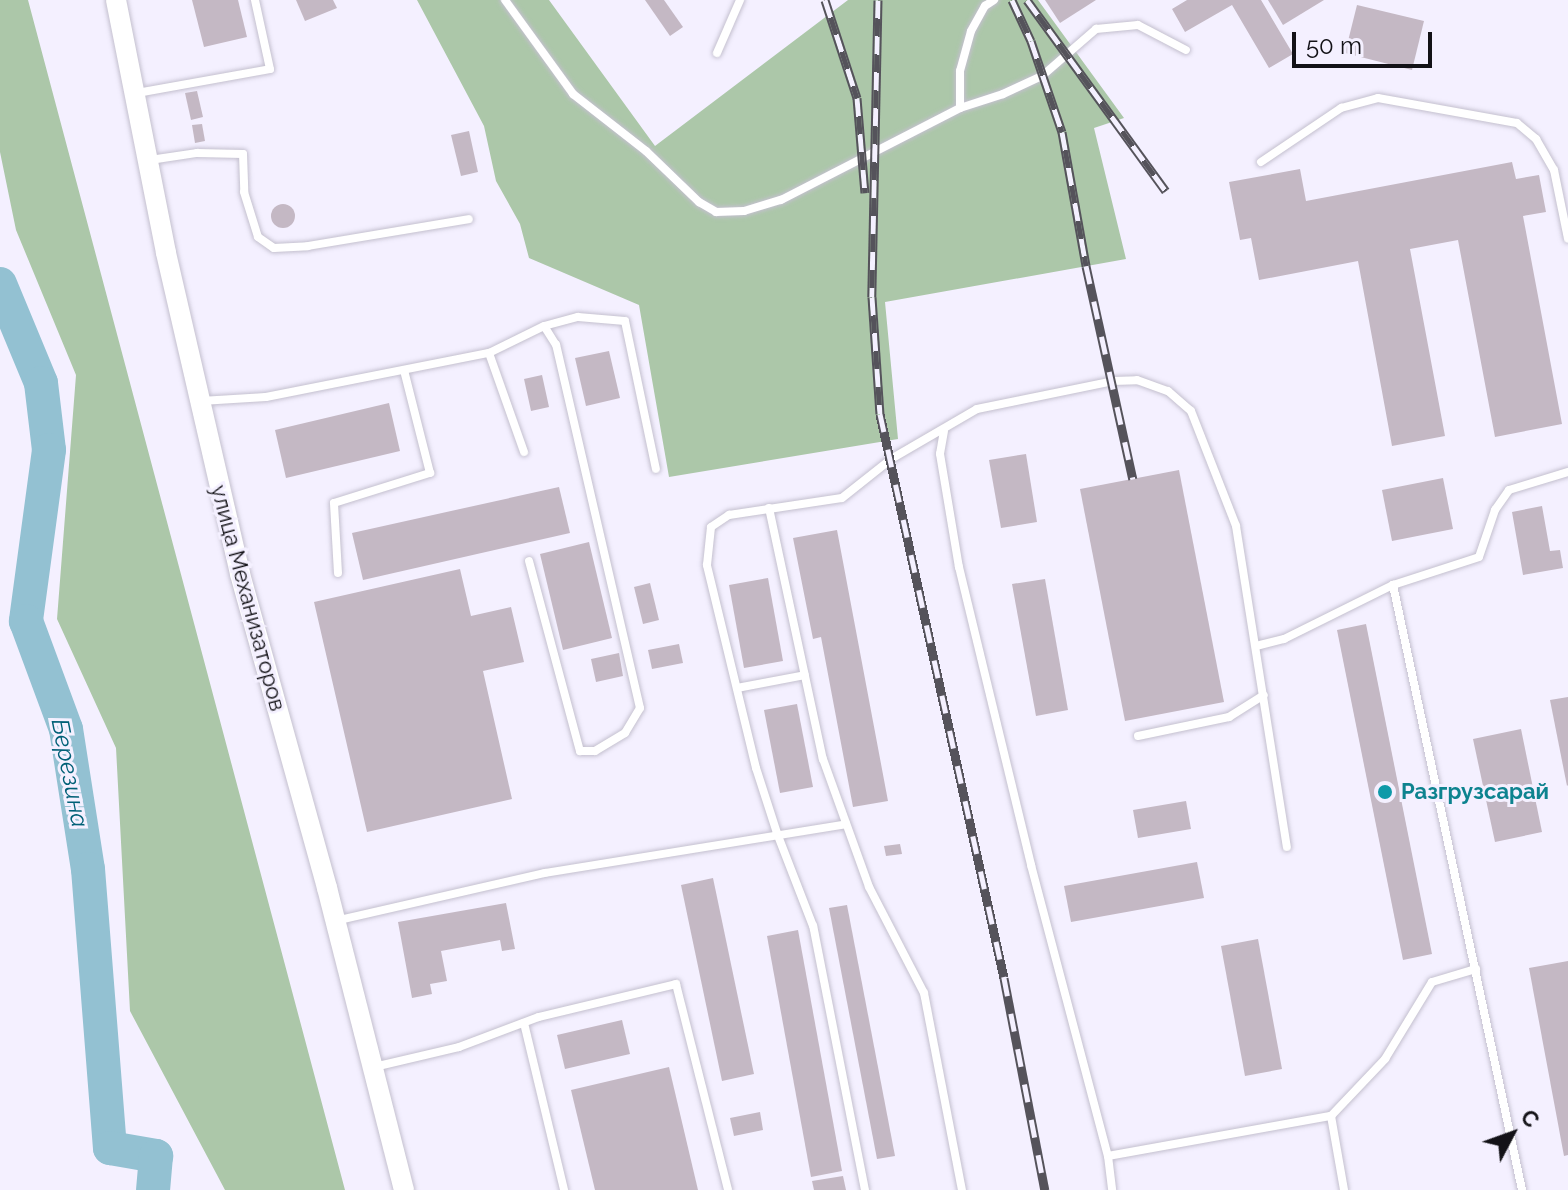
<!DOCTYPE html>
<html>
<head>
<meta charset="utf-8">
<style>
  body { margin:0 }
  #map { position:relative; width:1568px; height:1190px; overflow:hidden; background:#f4f0ff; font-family:Raleway,sans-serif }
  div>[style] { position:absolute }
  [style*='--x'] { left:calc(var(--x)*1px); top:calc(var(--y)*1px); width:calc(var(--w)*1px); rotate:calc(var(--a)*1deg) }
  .green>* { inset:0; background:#acc7a9 }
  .river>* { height:34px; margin:-17px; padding:0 17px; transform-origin:17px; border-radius:17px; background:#93c1d2 }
  .building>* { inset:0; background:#c4b8c4 }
  .round { border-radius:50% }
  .roads { filter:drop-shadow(0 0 2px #c4c0cf) drop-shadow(0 0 2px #c4c0cf) }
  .service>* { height:8px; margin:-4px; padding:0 4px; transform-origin:4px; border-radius:4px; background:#fff }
  .tertiary>* { height:20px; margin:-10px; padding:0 10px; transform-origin:10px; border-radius:10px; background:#fff }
  .rail>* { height:9px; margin-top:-4.5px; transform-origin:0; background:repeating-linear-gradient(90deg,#f4f0ff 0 18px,#55535b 0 36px); box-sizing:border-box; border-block:2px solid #55535b }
  .dots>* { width:22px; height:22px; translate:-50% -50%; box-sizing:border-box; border:4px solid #f4f0ff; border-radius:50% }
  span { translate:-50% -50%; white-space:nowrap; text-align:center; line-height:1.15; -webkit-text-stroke:6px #f4f0ff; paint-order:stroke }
  .street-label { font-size:22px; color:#131217 }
  .culture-label { font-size:22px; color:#0d838f; font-weight:700 }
  .left { translate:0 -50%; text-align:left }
  .water-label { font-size:24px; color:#006077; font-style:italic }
  .north { position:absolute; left:1472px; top:1094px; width:80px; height:80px; -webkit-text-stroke:6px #f4f0ff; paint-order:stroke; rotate:49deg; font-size:22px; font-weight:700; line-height:32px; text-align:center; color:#131217 }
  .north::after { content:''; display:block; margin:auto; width:28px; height:36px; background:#131217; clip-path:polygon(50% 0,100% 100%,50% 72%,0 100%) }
  .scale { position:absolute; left:1292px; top:32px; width:140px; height:36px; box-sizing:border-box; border:4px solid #131217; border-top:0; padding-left:10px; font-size:24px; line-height:28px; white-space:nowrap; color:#131217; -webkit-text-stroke:6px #f4f0ff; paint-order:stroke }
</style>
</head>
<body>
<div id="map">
  <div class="green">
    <i style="clip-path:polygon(0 0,28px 0,345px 1190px,225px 1190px,130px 1011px,116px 748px,57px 619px,76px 375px,16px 230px,0 152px)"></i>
    <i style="clip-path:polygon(417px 0,549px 0,655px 146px,848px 0,1038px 0,1124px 118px,1094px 128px,1126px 259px,885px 302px,898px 439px,669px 477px,639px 305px,529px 258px,520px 224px,496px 181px,484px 126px)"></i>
  </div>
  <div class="river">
    <i style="--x:0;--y:284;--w:107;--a:67.5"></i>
    <i style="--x:41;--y:383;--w:67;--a:83.2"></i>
    <i style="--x:49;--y:450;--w:173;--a:97.7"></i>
    <i style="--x:26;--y:621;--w:115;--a:69.7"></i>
    <i style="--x:66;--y:729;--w:142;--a:81.1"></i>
    <i style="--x:88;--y:869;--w:280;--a:85.5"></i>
    <i style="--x:110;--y:1148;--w:47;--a:9.9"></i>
    <i style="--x:156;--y:1156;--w:34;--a:95"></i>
  </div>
  <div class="building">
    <i style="clip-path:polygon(192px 0,238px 0,247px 37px,204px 47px)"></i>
    <i style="clip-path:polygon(296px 0,333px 0,337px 8px,305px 21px)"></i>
    <i style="clip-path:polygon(645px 0,664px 0,683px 27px,670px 36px)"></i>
    <i style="clip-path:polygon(1045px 0,1096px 0,1060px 23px)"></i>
    <i style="clip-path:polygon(1187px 0,1261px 0,1293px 54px,1269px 68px,1232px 5px,1185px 32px,1172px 9px)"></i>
    <i style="clip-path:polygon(1268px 0,1324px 0,1283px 25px)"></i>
    <i style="clip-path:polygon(1357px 5px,1424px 21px,1412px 70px,1345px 53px)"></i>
    <i style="clip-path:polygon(197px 91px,203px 117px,191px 120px,185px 93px)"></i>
    <i style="clip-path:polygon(202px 124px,205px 141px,195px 143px,192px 125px)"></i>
    <i style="clip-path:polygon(469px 131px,478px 172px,461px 176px,451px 135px)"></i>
    <i style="clip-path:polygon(1512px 162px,1516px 179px,1539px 175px,1546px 212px,1523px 216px,1562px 424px,1495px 437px,1458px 240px,1410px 249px,1445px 436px,1392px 446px,1358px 261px,1259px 280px,1251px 238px,1240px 240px,1229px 182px,1300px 169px,1306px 201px)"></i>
    <i class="round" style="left:271px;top:204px;width:24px;height:24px"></i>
    <i style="clip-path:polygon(609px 351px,620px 398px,586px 406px,575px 358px)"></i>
    <i style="clip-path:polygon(542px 375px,549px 407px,531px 411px,524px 379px)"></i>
    <i style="clip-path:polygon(389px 403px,400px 451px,286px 478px,275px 430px)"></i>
    <i style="clip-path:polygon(1026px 454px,1037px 522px,1001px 528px,989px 460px)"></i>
    <i style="clip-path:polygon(1179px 470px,1224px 702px,1125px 721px,1080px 489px)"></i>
    <i style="clip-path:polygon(1443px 478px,1453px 529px,1392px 541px,1382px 490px)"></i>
    <i style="clip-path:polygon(559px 487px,570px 533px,363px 580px,352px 533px)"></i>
    <i style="clip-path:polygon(1542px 506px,1550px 551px,1560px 550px,1563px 568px,1523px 575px,1512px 512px)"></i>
    <i style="clip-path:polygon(837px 530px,888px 801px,853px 807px,821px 637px,813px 639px,793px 538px)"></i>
    <i style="clip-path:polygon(589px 542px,612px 638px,563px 650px,540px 554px)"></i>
    <i style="clip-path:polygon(460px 569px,471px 616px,511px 607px,524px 662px,483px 671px,512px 799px,367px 832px,314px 602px)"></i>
    <i style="clip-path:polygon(768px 578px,783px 661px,744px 668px,729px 585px)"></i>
    <i style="clip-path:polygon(1045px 579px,1068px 710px,1036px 716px,1012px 584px)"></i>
    <i style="clip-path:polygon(650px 583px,659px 620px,643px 624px,634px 587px)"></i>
    <i style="clip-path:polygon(1366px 624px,1432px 954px,1403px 960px,1337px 630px)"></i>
    <i style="clip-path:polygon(679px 644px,683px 663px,652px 669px,648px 650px)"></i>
    <i style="clip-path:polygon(619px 653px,623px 676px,596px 682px,591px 659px)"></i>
    <i style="clip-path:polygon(1568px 697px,1568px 785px,1567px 786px,1550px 700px)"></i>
    <i style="clip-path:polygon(797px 704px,813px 787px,780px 793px,764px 710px)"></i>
    <i style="clip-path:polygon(1521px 729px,1542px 832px,1495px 842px,1473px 739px)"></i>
    <i style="clip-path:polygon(1186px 801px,1191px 829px,1138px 838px,1133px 810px)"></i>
    <i style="clip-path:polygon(900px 844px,902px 854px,886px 856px,884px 846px)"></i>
    <i style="clip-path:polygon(1197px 862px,1204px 898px,1071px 922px,1064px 886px)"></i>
    <i style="clip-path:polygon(713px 878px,754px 1074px,722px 1081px,681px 885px)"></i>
    <i style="clip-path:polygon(506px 903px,515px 949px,502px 951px,500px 940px,441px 951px,447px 981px,430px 984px,432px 994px,412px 998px,398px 922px)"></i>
    <i style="clip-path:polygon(847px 905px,895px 1156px,877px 1159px,829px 908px)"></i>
    <i style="clip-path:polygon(798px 930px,842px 1171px,811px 1177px,767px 936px)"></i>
    <i style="clip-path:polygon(1258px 939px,1282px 1069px,1245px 1076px,1221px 946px)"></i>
    <i style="clip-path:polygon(1568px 961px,1568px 1155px,1564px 1156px,1529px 968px)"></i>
    <i style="clip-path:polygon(622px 1020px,630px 1054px,565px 1069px,557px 1035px)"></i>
    <i style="clip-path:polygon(669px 1067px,698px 1190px,595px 1190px,571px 1090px)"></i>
    <i style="clip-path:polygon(760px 1112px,763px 1130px,734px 1136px,730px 1118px)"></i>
    <i style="clip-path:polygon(843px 1176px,846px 1190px,814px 1190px,812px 1181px)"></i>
  </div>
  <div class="roads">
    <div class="service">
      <i style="--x:505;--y:0;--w:116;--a:54.1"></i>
      <i style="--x:573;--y:94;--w:93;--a:38"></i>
      <i style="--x:646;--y:151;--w:74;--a:43.9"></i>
      <i style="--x:699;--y:202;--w:20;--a:30"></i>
      <i style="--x:716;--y:212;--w:28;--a:-2"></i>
      <i style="--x:744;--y:211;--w:39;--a:-17"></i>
      <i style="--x:781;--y:200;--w:201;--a:-27.2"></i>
      <i style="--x:960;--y:108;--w:45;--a:-18"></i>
      <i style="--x:1003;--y:94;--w:43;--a:-24.8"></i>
      <i style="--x:1042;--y:76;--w:72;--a:-41"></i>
      <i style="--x:1096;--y:29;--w:42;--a:-5.4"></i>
      <i style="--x:1138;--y:25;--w:54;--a:27.5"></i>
      <i style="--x:717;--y:53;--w:58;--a:-66.5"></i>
      <i style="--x:137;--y:93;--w:135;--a:-10.2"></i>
      <i style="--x:270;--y:69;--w:71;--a:-102.3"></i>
      <i style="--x:960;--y:108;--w:37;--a:-90"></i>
      <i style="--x:960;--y:71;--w:41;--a:-74.6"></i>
      <i style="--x:971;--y:31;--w:29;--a:-61"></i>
      <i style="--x:985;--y:6;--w:11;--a:-34"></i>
      <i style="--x:150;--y:160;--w:48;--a:-8.5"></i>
      <i style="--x:197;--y:153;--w:46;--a:1.2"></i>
      <i style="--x:243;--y:154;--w:38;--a:88"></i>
      <i style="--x:244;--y:192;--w:47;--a:72.7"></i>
      <i style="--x:258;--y:237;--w:19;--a:35"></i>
      <i style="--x:274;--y:248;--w:34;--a:-3"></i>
      <i style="--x:308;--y:246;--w:163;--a:-9.5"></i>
      <i style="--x:1261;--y:162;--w:97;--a:-34"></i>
      <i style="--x:1341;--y:108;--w:38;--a:-15"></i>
      <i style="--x:1378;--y:98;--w:141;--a:10.2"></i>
      <i style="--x:1517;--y:123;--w:25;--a:40"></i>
      <i style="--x:1536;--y:139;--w:36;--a:60"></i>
      <i style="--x:1554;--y:170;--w:70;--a:78.5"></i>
      <i style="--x:489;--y:353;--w:105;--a:70.5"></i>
      <i style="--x:201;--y:401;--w:65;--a:-3.5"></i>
      <i style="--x:266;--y:397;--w:227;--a:-11.2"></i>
      <i style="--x:489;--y:353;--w:61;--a:-26.1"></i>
      <i style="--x:544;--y:326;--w:35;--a:-15"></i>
      <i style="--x:578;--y:317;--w:47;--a:4.9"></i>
      <i style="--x:625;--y:321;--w:151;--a:78.2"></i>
      <i style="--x:944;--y:431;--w:23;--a:100"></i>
      <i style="--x:940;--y:454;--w:115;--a:80.5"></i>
      <i style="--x:959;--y:567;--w:307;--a:76.4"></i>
      <i style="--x:1031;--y:865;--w:301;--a:75.2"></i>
      <i style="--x:1108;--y:1156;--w:34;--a:83"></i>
      <i style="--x:769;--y:508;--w:257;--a:77.9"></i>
      <i style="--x:823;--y:759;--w:136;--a:70.2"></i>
      <i style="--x:869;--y:887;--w:119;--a:62.6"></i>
      <i style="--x:924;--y:993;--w:201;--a:79.1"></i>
      <i style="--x:529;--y:561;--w:197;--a:75"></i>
      <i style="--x:580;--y:751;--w:15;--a:0"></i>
      <i style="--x:595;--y:751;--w:35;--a:-31"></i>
      <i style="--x:625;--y:733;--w:29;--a:-59"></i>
      <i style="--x:640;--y:708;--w:373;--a:-103"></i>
      <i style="--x:556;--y:345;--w:22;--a:-122"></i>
      <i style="--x:338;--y:573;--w:70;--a:-93.3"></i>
      <i style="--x:334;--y:503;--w:101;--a:-17.4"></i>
      <i style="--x:430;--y:473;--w:106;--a:-104.2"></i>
      <i style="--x:1393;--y:585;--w:619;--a:77.96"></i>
      <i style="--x:1256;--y:646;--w:29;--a:-14"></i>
      <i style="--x:1284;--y:639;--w:122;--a:-26.4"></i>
      <i style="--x:1393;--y:585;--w:90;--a:-18"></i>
      <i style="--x:1479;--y:557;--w:50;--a:-71.2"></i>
      <i style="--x:1495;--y:510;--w:24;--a:-55"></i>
      <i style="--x:1509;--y:490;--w:62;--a:-17"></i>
      <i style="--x:737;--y:688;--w:69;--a:-10.8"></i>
      <i style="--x:1138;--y:736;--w:93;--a:-11.8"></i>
      <i style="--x:1229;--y:717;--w:41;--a:-32.2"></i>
      <i style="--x:335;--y:921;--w:215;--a:-12.9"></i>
      <i style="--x:545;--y:873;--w:305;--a:-9.2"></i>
      <i style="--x:524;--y:1023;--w:172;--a:76.5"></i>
      <i style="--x:374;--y:1067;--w:87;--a:-13.2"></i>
      <i style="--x:459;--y:1047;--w:85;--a:-20.6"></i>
      <i style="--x:539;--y:1017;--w:141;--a:-13.5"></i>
      <i style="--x:676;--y:984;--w:212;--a:75.8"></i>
      <i style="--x:1331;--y:1116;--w:79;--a:-46.5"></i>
      <i style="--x:1385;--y:1059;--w:90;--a:-58.6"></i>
      <i style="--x:1432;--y:982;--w:46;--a:-16.5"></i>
      <i style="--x:1108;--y:1156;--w:227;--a:-10.2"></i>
      <i style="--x:1331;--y:1116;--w:75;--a:80"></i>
      <i style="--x:865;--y:1190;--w:269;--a:-101.1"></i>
      <i style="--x:813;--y:926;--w:100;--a:-111.2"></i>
      <i style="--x:777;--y:833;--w:68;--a:-107.9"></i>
      <i style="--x:756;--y:768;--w:209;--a:-103.6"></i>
      <i style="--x:707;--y:565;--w:38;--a:-84"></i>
      <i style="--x:711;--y:527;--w:22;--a:-34"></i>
      <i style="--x:729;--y:515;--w:114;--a:-8.6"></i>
      <i style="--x:842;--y:498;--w:63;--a:-38.5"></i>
      <i style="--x:891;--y:459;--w:99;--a:-30.2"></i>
      <i style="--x:977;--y:409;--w:139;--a:-11.6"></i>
      <i style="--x:1113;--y:381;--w:24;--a:-2"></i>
      <i style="--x:1137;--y:380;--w:33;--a:20"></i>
      <i style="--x:1168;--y:391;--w:30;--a:41"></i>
      <i style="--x:1191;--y:411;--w:123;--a:68.6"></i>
      <i style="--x:1236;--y:526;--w:325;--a:81"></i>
    </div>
    <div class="tertiary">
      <i style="--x:116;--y:0;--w:258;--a:78.8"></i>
      <i style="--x:166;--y:253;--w:329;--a:77"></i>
      <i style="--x:240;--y:574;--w:326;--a:74.5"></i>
      <i style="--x:327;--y:888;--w:312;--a:75.7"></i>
    </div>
  </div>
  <div class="rail">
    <i style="--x:825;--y:0;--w:103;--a:71.9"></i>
    <i style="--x:857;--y:98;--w:95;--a:85.2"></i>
    <i style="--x:878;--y:0;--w:297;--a:91.2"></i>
    <i style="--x:872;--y:297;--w:117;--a:86.1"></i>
    <i style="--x:880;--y:414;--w:577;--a:77.6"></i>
    <i style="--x:1004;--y:978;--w:216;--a:79.1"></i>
    <i style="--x:1012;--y:0;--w:45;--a:65.1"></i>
    <i style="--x:1031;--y:41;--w:96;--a:71.2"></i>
    <i style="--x:1062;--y:132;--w:136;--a:79.8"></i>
    <i style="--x:1086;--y:266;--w:218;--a:77.6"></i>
    <i style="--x:1027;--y:0;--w:236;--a:54"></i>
  </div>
  <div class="dots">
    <i style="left:1385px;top:792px;background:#0f9aa8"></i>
  </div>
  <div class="street-label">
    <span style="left:248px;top:598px;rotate:75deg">улица Механизаторов</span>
  </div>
  <div class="culture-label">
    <span class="left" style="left:1401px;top:792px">Разгрузсарай</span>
  </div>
  <div class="water-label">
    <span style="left:70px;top:773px;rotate:79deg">Березина</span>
  </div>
  <div class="north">С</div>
  <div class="scale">50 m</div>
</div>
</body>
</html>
